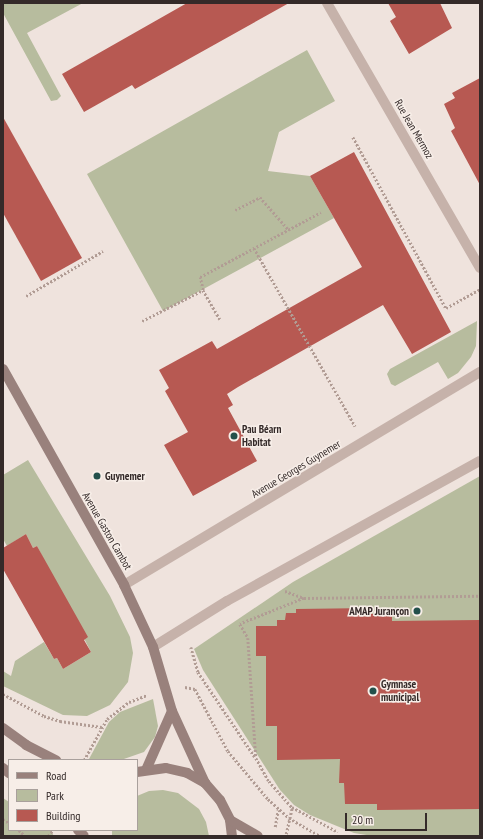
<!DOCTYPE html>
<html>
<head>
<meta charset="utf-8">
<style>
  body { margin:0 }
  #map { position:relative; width:483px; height:839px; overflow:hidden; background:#efe3dd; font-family:"PT Sans Narrow",sans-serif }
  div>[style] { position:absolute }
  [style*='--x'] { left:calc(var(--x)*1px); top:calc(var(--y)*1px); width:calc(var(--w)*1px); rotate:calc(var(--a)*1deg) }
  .green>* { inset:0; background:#b7bc9e }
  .building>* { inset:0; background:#b75952 }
  .path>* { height:2.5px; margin-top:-1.25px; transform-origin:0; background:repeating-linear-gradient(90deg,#b19c94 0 2px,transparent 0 4px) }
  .street>* { height:10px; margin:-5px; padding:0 5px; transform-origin:5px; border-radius:5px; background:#c6b2aa }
  .secondary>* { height:10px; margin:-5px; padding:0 5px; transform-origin:5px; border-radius:5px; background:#99817c }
  .dots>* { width:11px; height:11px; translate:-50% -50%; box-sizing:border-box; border:2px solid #f7eee8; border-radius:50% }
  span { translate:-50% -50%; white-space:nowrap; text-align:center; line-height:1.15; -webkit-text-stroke:3px #f7eee8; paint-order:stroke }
  .street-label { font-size:11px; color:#342a29 }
  .poi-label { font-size:11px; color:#342a29; font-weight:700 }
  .left { translate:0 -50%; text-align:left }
  .right { translate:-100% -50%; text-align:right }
  .frame { position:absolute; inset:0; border:4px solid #342a29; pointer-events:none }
  .legend { position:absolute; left:8px; top:759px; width:130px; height:72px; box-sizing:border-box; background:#f7eee8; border:1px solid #a9a09c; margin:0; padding:5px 7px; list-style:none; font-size:12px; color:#342a29 }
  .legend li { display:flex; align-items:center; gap:8px; height:20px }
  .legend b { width:20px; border:1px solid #a9a09c }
  .scale { position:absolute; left:345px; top:813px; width:82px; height:18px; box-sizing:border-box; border:2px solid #342a29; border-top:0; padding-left:5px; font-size:12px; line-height:14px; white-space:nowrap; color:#342a29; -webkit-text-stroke:3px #f7eee8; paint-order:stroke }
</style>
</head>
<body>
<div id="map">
  <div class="green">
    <i style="clip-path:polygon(3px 3px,83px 3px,27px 33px,61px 96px,57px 100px,51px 101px,3px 13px)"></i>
    <i style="clip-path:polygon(307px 50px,335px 101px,279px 132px,268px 171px,310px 176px,334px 218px,163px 311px,87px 174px)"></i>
    <i style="clip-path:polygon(477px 321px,476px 346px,471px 357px,458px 373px,448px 379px,438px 362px,395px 386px,391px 384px,387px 374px,390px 369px)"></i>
    <i style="clip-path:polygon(28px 460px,110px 596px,130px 637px,133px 653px,128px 682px,110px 705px,87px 716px,63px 715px,3px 686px,3px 671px,11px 676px,15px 661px,44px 642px,54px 659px,57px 658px,63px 669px,91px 652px,37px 546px,33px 548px,26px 534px,7px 546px,3px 539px,3px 475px)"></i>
    <i style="clip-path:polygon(480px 476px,480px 836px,373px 836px,354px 833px,310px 815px,294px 805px,280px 790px,203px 670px,194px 649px,293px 582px)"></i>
    <i style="clip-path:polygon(153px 699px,158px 726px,155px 737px,144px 752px,121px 760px,89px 759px,109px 722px,120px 712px)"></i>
    <i style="clip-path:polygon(163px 790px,178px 793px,199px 809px,206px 822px,209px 836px,112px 836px,112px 830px,137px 830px,137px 796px,149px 791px)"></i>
    <i style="clip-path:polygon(3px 798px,9px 802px,9px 830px,50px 830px,54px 836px,3px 836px)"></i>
  </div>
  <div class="building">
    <i style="clip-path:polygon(187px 3px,289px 3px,135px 89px,132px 85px,84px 112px,62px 74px)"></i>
    <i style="clip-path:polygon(388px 3px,440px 3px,452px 28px,409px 54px,390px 21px,396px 17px)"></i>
    <i style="clip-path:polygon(480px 78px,480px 185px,451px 131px,455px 128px,444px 104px,455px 98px,452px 93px)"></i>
    <i style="clip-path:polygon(3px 117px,82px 258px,41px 281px,3px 213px)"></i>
    <i style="clip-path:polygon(354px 152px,451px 332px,412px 354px,383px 305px,238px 387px,227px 394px,233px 405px,228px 408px,257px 461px,193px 496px,164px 445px,188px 432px,165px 391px,169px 388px,159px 370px,212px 341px,217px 349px,362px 267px,310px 176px)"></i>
    <i style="clip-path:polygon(26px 534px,33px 548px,37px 546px,88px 637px,84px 640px,91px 652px,63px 669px,57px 658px,54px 659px,3px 569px,3px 548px)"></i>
    <i style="clip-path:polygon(371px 608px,371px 614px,392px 613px,392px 621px,480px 620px,480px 809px,377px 810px,377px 804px,345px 804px,344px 783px,339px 783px,340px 759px,277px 760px,277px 726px,266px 726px,266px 656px,256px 656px,256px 626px,277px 626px,277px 620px,285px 620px,286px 613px,296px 613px,296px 609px)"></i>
  </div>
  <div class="path">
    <i style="--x:353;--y:137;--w:195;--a:61.5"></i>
    <i style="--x:446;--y:308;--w:39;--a:-29"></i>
    <i style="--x:235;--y:210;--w:28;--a:-27"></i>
    <i style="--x:260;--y:197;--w:43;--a:48.8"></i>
    <i style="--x:254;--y:248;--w:205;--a:60.4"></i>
    <i style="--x:203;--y:290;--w:13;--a:-103"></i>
    <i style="--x:200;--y:277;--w:137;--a:-28.2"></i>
    <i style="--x:26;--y:296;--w:89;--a:-30.3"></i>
    <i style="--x:142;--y:321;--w:68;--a:-26.9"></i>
    <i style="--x:203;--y:290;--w:34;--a:60"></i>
    <i style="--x:285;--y:591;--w:20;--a:20"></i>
    <i style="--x:304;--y:598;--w:176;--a:-0.7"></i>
    <i style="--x:304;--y:598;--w:69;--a:157.9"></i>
    <i style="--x:240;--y:624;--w:16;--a:60"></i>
    <i style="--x:248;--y:638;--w:120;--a:86.2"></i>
    <i style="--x:256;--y:758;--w:26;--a:61"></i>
    <i style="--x:269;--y:781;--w:35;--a:49"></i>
    <i style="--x:292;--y:807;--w:52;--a:28.5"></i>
    <i style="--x:191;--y:647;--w:26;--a:74"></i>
    <i style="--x:198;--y:672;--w:102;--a:56.2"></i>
    <i style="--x:185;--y:687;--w:10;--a:11"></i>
    <i style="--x:195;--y:689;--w:70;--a:62"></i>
    <i style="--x:228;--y:751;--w:62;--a:50.2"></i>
    <i style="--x:268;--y:799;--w:28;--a:42"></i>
    <i style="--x:289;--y:818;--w:36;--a:30"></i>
    <i style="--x:3;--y:694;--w:47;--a:28.2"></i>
    <i style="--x:44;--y:716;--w:17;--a:17"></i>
    <i style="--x:60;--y:721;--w:42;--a:8.1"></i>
    <i style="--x:84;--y:760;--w:47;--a:-60.7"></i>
    <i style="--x:107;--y:719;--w:28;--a:-38"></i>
    <i style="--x:129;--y:702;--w:19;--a:-21"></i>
    <i style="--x:3;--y:819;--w:7;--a:34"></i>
    <i style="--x:275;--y:827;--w:17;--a:-80"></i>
    <i style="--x:19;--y:830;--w:8;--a:45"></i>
    <i style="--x:286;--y:834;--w:28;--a:-77"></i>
    <i style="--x:48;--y:836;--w:8;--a:-50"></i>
  </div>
  <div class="street">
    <i style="--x:327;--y:3;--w:306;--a:60"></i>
    <i style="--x:124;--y:585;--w:415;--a:-30.9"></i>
    <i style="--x:153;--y:647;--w:87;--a:-31.9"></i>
    <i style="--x:227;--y:601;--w:289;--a:-29"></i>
  </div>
  <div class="secondary">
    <i style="--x:3;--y:369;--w:248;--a:60.7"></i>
    <i style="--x:124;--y:585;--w:68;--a:64.9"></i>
    <i style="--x:153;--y:647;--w:67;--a:73.5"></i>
    <i style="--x:172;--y:711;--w:79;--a:65.4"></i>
    <i style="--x:3;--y:728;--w:29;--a:36"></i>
    <i style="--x:26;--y:745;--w:34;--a:27"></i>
    <i style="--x:3;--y:768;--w:8;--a:40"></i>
    <i style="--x:146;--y:770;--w:64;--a:-66.2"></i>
    <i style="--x:137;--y:772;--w:29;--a:-8"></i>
    <i style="--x:166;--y:768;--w:22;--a:13"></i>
    <i style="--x:187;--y:773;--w:21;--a:29"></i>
    <i style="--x:205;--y:783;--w:23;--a:49"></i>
    <i style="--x:220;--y:800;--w:22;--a:63"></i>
    <i style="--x:230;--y:820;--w:16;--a:83"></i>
    <i style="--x:230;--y:820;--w:32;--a:30"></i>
    <i style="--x:78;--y:830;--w:8;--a:45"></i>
  </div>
  <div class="dots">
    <i style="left:234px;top:436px;background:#23504b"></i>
    <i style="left:97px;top:476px;background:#23504b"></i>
    <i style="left:417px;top:611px;background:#23504b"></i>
    <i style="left:373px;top:691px;background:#23504b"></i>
  </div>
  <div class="street-label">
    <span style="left:414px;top:129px;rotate:60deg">Rue Jean Mermoz</span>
    <span style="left:296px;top:469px;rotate:-31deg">Avenue Georges Guynemer</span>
    <span style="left:107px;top:531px;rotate:60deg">Avenue Gaston Cambot</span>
  </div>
  <div class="poi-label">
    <span class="left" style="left:242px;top:436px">Pau Béarn<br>Habitat</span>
    <span class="left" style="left:105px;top:476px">Guynemer</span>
    <span class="right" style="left:409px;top:611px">AMAP Jurançon</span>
    <span class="left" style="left:381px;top:691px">Gymnase<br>municipal</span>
  </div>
  <div class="frame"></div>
  <ul class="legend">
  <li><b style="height:5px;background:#99817c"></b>Road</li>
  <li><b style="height:11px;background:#b7bc9e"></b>Park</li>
  <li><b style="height:11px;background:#b75952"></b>Building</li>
  </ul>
  <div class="scale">20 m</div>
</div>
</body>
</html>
